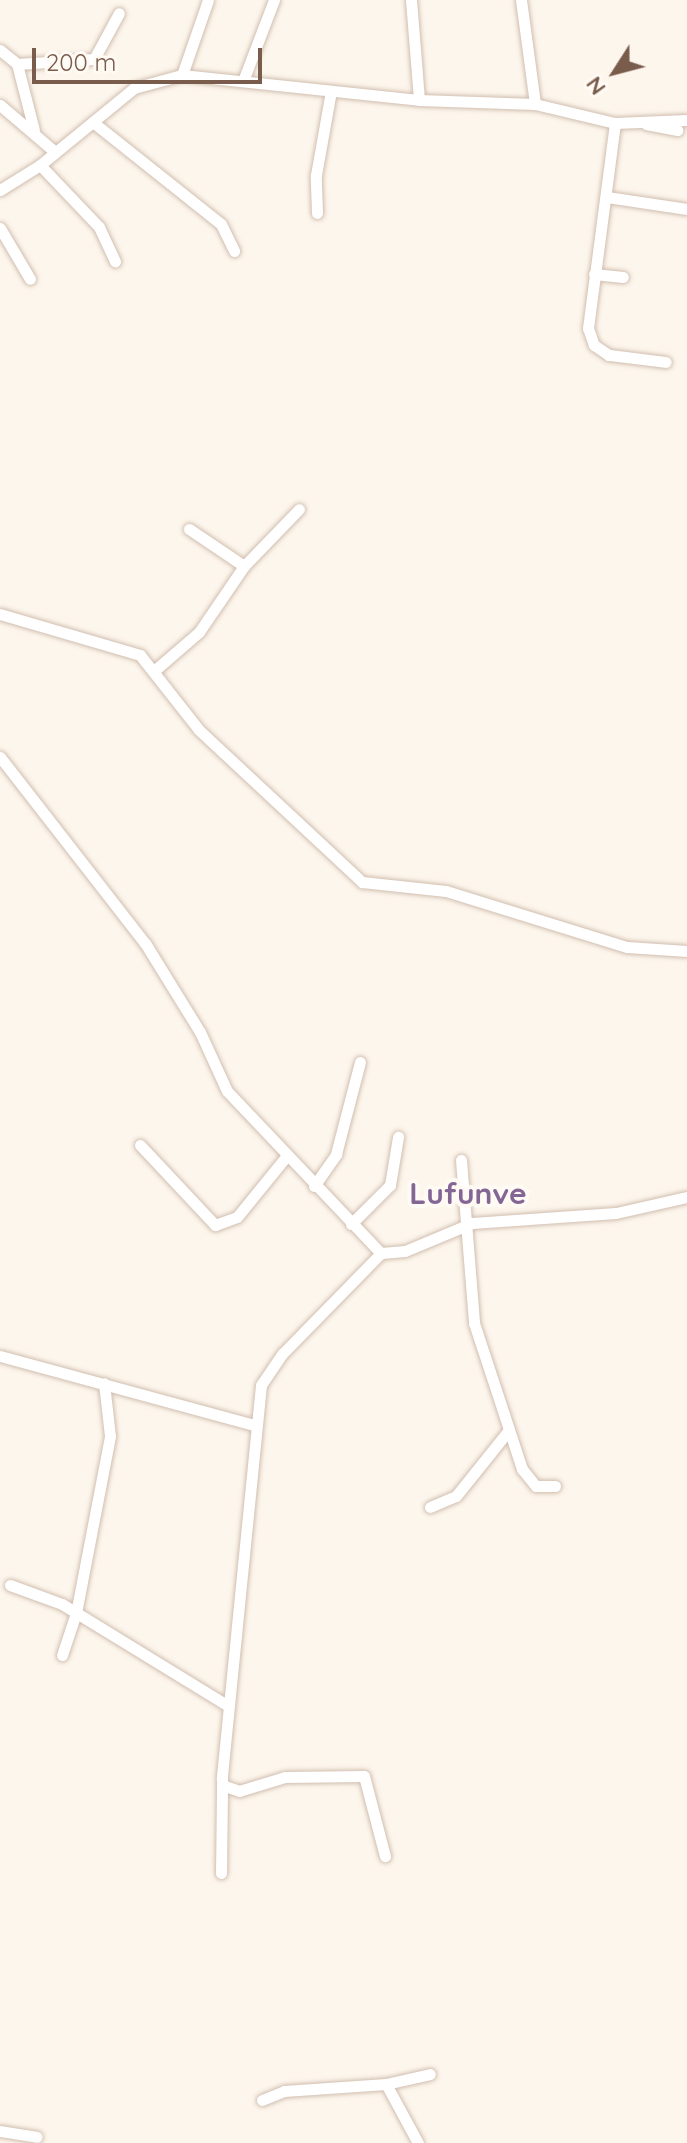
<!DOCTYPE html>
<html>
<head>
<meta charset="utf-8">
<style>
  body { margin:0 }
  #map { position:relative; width:687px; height:2143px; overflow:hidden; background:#fdf6ec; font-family:Quicksand,sans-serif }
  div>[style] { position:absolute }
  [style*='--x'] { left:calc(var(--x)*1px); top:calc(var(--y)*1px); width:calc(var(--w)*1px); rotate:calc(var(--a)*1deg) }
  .roads { filter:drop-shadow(0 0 2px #d1beb0) drop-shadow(0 0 2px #d1beb0) }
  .minor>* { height:11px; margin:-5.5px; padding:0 5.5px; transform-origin:5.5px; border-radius:5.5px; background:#fff }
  span { translate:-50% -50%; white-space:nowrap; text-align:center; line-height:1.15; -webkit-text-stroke:8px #fffaf3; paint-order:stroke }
  .quarter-label { font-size:30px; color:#846695; font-weight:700 }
  .north { position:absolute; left:575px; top:32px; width:80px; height:80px; -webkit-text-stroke:6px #fffaf3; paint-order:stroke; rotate:234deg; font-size:22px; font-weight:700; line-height:32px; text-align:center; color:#7a5c4d }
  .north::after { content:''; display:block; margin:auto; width:28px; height:36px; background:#7a5c4d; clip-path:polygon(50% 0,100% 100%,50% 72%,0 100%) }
  .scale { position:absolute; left:32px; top:48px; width:230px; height:36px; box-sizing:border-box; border:4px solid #7a5c4d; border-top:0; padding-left:10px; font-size:24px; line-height:28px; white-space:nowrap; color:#7a5c4d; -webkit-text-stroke:6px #fffaf3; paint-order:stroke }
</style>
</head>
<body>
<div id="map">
  <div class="roads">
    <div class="minor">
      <i style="--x:411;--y:0;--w:100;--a:85.4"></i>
      <i style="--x:521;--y:0;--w:105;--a:82.3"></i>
      <i style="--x:0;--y:50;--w:22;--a:39"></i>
      <i style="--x:17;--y:64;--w:68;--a:75.6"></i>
      <i style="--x:17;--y:64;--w:77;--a:-3.7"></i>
      <i style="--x:94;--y:59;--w:52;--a:-61.5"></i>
      <i style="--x:182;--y:75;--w:79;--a:-70.9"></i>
      <i style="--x:243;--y:81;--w:87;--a:-69.1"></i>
      <i style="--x:0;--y:105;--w:72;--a:40.5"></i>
      <i style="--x:94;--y:123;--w:162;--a:38.5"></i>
      <i style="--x:221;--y:224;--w:30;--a:64"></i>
      <i style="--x:615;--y:123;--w:207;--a:97.5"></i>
      <i style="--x:588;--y:328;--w:18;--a:71"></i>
      <i style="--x:594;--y:345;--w:18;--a:34"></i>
      <i style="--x:609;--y:355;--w:57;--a:7"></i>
      <i style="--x:646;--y:124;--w:32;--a:11"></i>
      <i style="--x:40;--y:165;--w:86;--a:46.4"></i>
      <i style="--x:99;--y:227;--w:38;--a:65"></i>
      <i style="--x:0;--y:190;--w:47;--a:-32"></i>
      <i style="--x:40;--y:165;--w:122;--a:-39.3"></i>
      <i style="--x:134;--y:88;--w:50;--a:-15.2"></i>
      <i style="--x:182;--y:75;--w:238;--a:6"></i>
      <i style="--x:419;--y:100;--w:116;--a:2"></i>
      <i style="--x:535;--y:104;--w:82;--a:13.4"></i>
      <i style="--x:615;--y:123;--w:72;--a:-2.4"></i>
      <i style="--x:607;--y:197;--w:81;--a:8.5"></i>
      <i style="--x:317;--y:213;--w:38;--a:-92"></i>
      <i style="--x:316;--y:175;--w:85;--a:-79.9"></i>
      <i style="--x:0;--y:228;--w:59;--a:59.5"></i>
      <i style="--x:594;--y:274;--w:29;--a:6"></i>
      <i style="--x:189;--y:529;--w:66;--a:33.9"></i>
      <i style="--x:0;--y:614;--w:146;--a:16.3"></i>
      <i style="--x:140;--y:655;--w:95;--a:51.8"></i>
      <i style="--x:199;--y:730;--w:223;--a:43"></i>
      <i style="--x:362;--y:882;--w:84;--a:6.1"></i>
      <i style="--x:446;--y:891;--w:189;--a:17.2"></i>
      <i style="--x:627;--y:947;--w:60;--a:3.8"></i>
      <i style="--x:155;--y:670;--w:58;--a:-40.8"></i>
      <i style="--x:199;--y:632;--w:80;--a:-55.7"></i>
      <i style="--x:244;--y:566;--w:79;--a:-46"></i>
      <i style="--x:0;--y:757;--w:236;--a:52.1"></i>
      <i style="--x:145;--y:943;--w:105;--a:58.3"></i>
      <i style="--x:200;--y:1032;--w:65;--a:65.4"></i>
      <i style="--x:227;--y:1091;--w:224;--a:46.5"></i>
      <i style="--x:381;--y:1253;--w:24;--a:-5"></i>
      <i style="--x:405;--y:1251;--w:73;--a:-22.7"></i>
      <i style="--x:472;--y:1223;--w:144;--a:-4"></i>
      <i style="--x:616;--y:1213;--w:73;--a:-12.7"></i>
      <i style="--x:140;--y:1145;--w:110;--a:46.8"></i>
      <i style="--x:215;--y:1225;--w:23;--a:-20"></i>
      <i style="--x:237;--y:1217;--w:76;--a:-50.9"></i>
      <i style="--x:461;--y:1160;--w:164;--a:85.4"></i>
      <i style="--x:474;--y:1323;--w:154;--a:71.8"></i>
      <i style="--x:522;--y:1469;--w:22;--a:51"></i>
      <i style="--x:536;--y:1486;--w:19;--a:0"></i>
      <i style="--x:314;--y:1186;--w:39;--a:-55"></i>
      <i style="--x:336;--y:1154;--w:95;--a:-75.4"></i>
      <i style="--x:351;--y:1224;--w:55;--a:-45"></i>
      <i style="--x:390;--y:1185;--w:49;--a:-80.5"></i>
      <i style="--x:381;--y:1253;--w:141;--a:134.4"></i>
      <i style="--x:282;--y:1354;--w:37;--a:124"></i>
      <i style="--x:261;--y:1385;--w:396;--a:95.7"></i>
      <i style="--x:222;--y:1779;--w:6;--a:90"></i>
      <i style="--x:222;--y:1785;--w:18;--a:19"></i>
      <i style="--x:239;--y:1791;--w:48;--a:-16.9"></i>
      <i style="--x:285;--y:1777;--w:79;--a:-0.7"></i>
      <i style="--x:364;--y:1776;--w:83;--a:75.3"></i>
      <i style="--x:0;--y:1356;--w:263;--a:15.2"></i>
      <i style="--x:430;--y:1507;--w:28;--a:-23"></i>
      <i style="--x:456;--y:1496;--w:83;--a:-51.3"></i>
      <i style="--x:10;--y:1585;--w:55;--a:20.1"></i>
      <i style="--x:62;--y:1604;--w:193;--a:31.5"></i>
      <i style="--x:62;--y:1655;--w:44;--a:-71.6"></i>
      <i style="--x:76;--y:1613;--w:180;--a:-79.1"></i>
      <i style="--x:110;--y:1436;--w:53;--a:-96.5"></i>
      <i style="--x:221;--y:1873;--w:88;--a:-89.3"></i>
      <i style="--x:386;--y:2084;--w:67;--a:61.5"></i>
      <i style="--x:262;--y:2100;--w:24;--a:-22"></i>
      <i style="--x:284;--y:2091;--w:102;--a:-3.9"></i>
      <i style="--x:386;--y:2084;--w:45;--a:-12.8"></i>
      <i style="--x:0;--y:2131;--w:37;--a:9"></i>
    </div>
  </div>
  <div class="quarter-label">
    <span style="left:468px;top:1193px">Lufunve</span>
  </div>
  <div class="north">N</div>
  <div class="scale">200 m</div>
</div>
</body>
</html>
